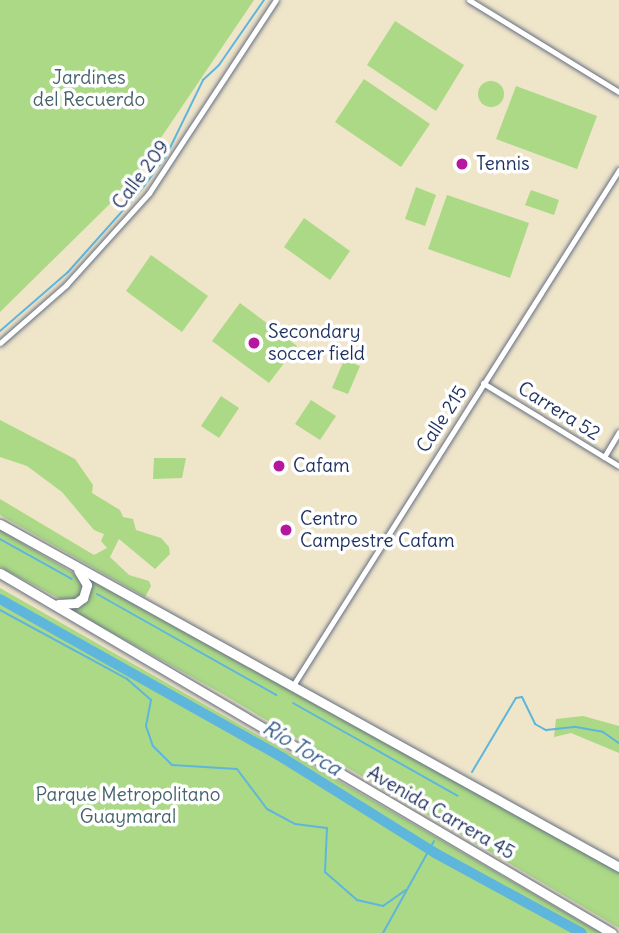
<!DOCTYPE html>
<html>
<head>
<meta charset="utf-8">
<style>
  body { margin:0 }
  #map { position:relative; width:619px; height:933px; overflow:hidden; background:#efe5c9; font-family:Delius,sans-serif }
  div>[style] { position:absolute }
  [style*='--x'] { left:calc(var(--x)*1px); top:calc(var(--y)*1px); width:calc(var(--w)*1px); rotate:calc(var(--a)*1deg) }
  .green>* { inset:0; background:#abd986 }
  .round { border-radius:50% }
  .stream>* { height:2px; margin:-1px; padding:0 1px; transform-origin:1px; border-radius:1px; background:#5fb6dc }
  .river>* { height:10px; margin:-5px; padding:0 5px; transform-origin:5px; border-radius:5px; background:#5fb6dc }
  .roads { filter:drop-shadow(0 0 2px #656f83) drop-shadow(0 0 2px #656f83) }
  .minor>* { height:5px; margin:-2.5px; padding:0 2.5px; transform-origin:2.5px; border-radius:2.5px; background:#fff }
  .trunk>* { height:9px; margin:-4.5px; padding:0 4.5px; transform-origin:4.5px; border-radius:4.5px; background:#fff }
  .dots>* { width:19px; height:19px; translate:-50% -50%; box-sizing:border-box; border:4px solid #fff; border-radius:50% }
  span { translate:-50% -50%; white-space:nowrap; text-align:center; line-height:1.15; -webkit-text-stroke:7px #fff; paint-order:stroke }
  .park-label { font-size:19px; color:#46626a }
  .poi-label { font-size:19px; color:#1b2f5e }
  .left { translate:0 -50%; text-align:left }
  .street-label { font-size:19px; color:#1b2f5e }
  .water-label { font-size:21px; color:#335e8a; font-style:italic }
</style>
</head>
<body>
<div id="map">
  <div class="green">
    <i style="clip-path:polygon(0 0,254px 0,129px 185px,0 312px)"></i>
    <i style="clip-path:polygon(395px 21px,464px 65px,436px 111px,367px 65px)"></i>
    <i style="clip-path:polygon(364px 79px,430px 124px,401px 167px,335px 122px)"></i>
    <i class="round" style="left:478px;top:81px;width:26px;height:26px"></i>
    <i style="clip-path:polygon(516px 86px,597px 116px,577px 169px,496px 139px)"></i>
    <i style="clip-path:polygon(416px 187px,436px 195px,425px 226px,405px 219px)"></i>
    <i style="clip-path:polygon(531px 190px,559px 200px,554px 215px,525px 205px)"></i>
    <i style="clip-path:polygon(447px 195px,529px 223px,510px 278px,428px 249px)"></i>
    <i style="clip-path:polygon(304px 218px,350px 251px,330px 280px,284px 247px)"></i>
    <i style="clip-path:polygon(151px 255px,208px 296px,182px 332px,126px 291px)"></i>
    <i style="clip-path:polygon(240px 303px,297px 346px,269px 383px,212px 341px)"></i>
    <i style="clip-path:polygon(344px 360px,360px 366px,348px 394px,332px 388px)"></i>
    <i style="clip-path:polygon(221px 396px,239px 408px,219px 438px,201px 426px)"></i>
    <i style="clip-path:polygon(311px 400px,336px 416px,320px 440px,295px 424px)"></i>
    <i style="clip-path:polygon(0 420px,75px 459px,93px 485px,92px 493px,120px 510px,123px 517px,133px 519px,136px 530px,161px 538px,169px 547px,170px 554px,155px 569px,119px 539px,110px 557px,129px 575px,149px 581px,151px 586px,145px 597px,0 515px,0 499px,94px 555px,107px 548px,101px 541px,104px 534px,94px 530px,62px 492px,27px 466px,0 457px)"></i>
    <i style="clip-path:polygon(154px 458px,186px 458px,182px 478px,153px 479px)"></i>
    <i style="clip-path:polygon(0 530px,80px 577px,84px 586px,79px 599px,64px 601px,0 567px)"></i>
    <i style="clip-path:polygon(88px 579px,619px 872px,619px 928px,219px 692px,69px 609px,79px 606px)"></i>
    <i style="clip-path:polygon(0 588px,358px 792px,601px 933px,0 933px)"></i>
    <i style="clip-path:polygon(583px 716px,619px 726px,619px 753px,571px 733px,554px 737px,556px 719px)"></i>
  </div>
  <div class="stream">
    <i style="--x:0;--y:331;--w:90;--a:-40.9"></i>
    <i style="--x:68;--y:272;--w:111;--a:-48.3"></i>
    <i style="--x:142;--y:189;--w:41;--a:-54"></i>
    <i style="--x:166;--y:156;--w:85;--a:-64"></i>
    <i style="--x:203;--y:80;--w:22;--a:-43"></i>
    <i style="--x:219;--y:65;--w:79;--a:-55.3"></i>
    <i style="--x:0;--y:539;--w:82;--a:29.1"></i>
    <i style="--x:97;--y:594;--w:206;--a:29.4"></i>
    <i style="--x:0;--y:610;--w:145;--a:28.5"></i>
    <i style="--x:127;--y:679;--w:32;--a:41"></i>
    <i style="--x:151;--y:700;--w:26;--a:101"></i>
    <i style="--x:146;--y:726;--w:21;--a:71"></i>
    <i style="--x:153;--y:746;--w:27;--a:45"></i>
    <i style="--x:172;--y:765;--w:65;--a:3.5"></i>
    <i style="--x:237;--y:769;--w:50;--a:53.1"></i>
    <i style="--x:267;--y:809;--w:32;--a:28"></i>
    <i style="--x:295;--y:824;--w:32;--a:7"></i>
    <i style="--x:327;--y:828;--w:44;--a:92.6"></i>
    <i style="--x:325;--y:872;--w:43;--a:41.2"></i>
    <i style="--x:357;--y:900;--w:27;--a:13"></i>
    <i style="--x:383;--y:906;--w:28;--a:-35"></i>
    <i style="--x:293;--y:703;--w:189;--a:29.4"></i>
    <i style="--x:472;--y:772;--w:86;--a:-59.3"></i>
    <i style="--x:516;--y:698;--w:6;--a:-9"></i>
    <i style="--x:522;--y:697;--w:30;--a:64"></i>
    <i style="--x:535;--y:724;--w:13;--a:29"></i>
    <i style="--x:546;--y:730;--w:30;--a:-6"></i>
    <i style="--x:576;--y:727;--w:27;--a:10"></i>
    <i style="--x:603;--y:732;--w:19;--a:35"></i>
    <i style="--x:383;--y:933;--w:105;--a:-61"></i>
  </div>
  <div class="river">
    <i style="--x:0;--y:599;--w:325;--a:29.3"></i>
    <i style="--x:283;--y:758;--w:179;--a:32"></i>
    <i style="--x:435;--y:853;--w:167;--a:28.6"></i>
  </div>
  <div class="roads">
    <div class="minor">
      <i style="--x:469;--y:0;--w:176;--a:31.5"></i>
      <i style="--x:0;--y:343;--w:88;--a:-41.3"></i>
      <i style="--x:66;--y:285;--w:124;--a:-47.9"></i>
      <i style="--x:149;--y:193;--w:231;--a:-56.7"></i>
      <i style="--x:483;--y:383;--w:159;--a:31.4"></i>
      <i style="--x:604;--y:457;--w:29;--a:-59"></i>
      <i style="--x:292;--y:687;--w:612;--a:-57.69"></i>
    </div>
    <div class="trunk">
      <i style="--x:0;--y:524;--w:708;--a:28.99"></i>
      <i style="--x:0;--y:573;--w:710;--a:30.47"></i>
      <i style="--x:58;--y:604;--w:18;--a:-3"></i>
      <i style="--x:76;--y:603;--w:9;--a:-36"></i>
      <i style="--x:83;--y:598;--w:14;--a:-73"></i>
      <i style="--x:87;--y:585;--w:17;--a:-121"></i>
    </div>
  </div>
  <div class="dots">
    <i style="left:462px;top:164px;background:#b5179e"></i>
    <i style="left:254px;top:343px;background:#b5179e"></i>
    <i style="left:279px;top:466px;background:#b5179e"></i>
    <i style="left:286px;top:530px;background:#b5179e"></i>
  </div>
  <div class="park-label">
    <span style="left:89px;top:89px">Jardines<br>del Recuerdo</span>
    <span style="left:128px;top:806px">Parque Metropolitano<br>Guaymaral</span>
  </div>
  <div class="poi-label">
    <span class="left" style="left:476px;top:164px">Tennis</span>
    <span class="left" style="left:268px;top:343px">Secondary<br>soccer field</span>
    <span class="left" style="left:293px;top:466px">Cafam</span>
    <span class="left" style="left:300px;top:530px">Centro<br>Campestre Cafam</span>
  </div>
  <div class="street-label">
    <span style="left:141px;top:175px;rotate:-53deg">Calle 209</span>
    <span style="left:559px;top:411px;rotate:32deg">Carrera 52</span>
    <span style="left:442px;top:419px;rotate:-57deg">Calle 215</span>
    <span style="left:441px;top:813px;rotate:30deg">Avenida Carrera 45</span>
  </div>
  <div class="water-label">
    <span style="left:302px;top:748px;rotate:31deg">Río Torca</span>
  </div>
</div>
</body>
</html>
